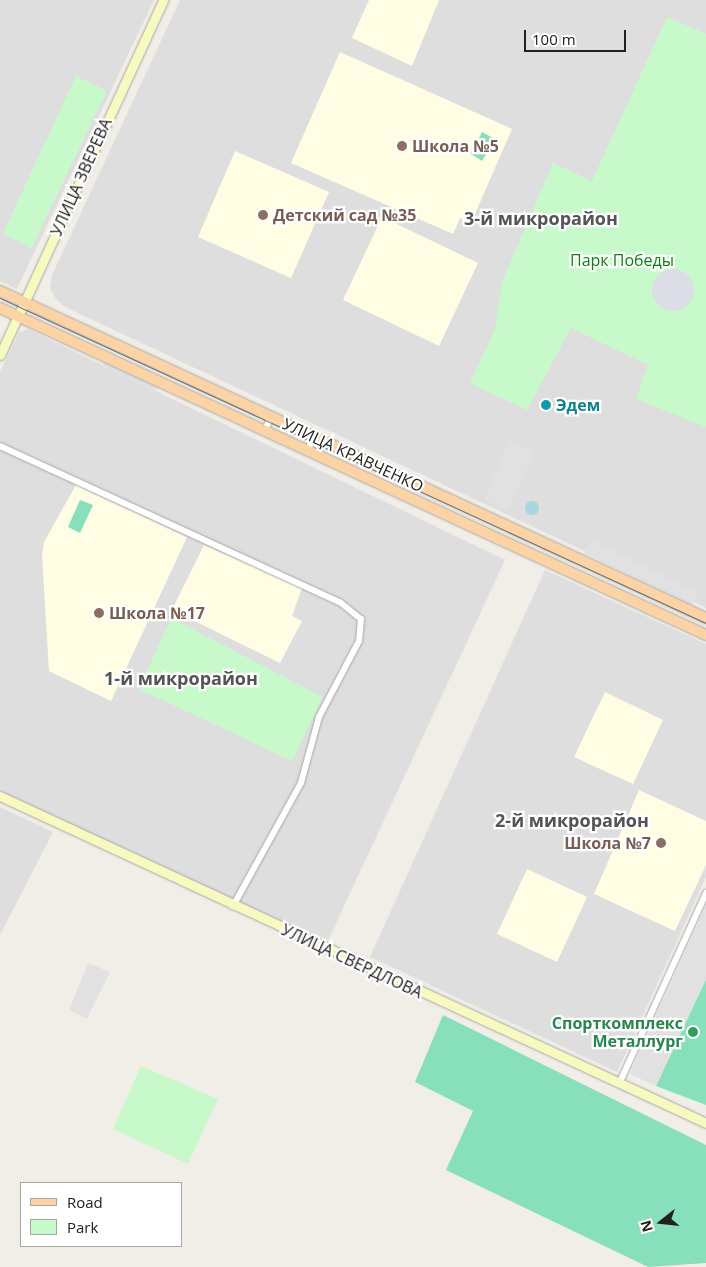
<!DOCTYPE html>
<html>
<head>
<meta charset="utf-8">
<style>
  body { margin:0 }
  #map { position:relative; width:706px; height:1267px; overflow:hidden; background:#f1eee8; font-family:"Open Sans",sans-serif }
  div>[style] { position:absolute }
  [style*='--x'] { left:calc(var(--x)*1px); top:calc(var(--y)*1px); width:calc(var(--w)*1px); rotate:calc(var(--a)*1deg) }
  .residential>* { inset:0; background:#dfdede }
  .education>* { inset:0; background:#fffee4 }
  .park>* { inset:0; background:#c7f9ca }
  .pitch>* { inset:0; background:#88dfbb }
  .parking>* { inset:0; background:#e1e1e1 }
  .plaza>* { inset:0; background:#dcdde7 }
  .round { border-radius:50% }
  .water>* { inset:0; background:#aad4de }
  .roads { filter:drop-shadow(0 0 1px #a8a8a8) drop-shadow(0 0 1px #a8a8a8) }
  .minor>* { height:6px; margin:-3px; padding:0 3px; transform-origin:3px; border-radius:3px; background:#fff }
  .secondary>* { height:9px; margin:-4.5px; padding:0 4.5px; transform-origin:4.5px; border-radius:4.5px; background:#f8f9bf }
  .primary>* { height:10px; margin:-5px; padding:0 5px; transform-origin:5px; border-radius:5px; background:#fbd3a4 }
  .tram>* { height:1px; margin:-0.5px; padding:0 0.5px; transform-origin:0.5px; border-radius:0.5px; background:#6f6f6f }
  .dots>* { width:14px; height:14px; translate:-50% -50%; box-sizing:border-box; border:2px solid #fff; border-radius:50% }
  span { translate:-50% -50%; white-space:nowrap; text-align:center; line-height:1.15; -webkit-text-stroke:4.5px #fff; paint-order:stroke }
  .education-label { font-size:16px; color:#785e54; font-weight:700 }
  .left { translate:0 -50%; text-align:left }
  .right { translate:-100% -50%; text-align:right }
  .street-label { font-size:16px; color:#212121 }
  .park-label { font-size:16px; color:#0d8114 }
  .culture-label { font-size:16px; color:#0d838f; font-weight:700 }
  .leisure-label { font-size:16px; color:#27864d; font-weight:700 }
  .neighbourhood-label { font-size:18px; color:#545454; font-weight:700 }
  .legend { position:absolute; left:20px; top:1182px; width:162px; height:65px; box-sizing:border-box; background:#fff; border:1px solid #a6a6a6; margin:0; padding:6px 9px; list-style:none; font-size:15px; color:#212121 }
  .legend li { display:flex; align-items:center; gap:10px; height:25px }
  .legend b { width:25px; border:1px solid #a6a6a6 }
  .north { position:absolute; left:636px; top:1197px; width:50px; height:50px; -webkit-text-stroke:4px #fff; paint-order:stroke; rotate:254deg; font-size:14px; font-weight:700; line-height:20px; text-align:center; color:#212121 }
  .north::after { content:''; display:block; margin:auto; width:18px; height:22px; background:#212121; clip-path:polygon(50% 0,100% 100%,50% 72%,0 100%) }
  .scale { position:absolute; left:524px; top:30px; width:102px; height:22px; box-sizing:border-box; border:2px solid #212121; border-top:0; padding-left:6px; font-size:15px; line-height:18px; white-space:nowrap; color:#212121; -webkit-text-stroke:4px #fff; paint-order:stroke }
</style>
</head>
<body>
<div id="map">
  <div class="residential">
    <i style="clip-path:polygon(0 0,154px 0,17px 289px,0 281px)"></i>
    <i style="clip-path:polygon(180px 0,706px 0,706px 608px,65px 307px,56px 299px,50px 288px,52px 275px)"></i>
    <i style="clip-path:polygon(28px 329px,505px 560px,326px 945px,0 791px,0 372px,19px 333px)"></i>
    <i style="clip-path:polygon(545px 570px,706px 644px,706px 877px,617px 1072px,370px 957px)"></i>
    <i style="clip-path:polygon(0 807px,53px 832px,0 935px)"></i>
  </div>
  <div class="education">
    <i style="clip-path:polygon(369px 0,439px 0,412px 66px,352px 38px)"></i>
    <i style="clip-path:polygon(340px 52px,512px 129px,471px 223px,460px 218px,453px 234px,291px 163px)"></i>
    <i style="clip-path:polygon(235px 151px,329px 192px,291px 278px,198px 237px)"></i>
    <i style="clip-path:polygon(382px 217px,478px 263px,439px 346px,343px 300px)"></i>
    <i style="clip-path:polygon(76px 485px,187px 537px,111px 701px,49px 671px,42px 556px,44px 542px)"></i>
    <i style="clip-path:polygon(204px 545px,302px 588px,292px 616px,302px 621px,280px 663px,172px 610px)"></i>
    <i style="clip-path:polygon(605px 692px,663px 720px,633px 784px,574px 757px)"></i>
    <i style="clip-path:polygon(639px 790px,706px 821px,706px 865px,675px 931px,594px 894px)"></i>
    <i style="clip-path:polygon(527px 869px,587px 897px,557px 962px,497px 934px)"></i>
  </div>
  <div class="park">
    <i style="clip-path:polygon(667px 17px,706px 34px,706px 427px,636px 399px,648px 365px,571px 328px,527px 410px,470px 383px,495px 329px,502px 282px,553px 163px,592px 181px)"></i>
    <i style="clip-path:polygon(76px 76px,107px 91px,31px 249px,3px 233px)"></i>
    <i style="clip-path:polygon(171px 618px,323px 697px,292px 761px,139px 689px)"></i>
    <i style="clip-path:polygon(141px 1066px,218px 1099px,188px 1164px,113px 1129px)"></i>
  </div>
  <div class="pitch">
    <i style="clip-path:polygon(482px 132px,495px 139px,482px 161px,471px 154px)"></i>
    <i style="clip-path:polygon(80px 500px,93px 505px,80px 533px,68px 527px)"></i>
    <i style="clip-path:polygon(706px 979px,706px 1105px,656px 1086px)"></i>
    <i style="clip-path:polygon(443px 1015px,706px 1145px,706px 1263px,648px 1267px,446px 1170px,473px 1111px,415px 1082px)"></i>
  </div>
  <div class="parking">
    <i style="clip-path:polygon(104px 362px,158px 387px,155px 392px,102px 367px)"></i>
    <i style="clip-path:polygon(510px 439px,534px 452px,508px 510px,484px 499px)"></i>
    <i style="clip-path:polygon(591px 539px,698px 593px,691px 605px,584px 553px)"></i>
    <i style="clip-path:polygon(706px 906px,706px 979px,656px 1086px,630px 1074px)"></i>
    <i style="clip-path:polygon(88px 963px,110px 972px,87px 1019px,69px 1010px)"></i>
  </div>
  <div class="plaza">
    <i class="round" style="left:652px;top:269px;width:42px;height:42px"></i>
  </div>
  <div class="water">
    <i class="round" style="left:525px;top:501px;width:14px;height:14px"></i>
  </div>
  <div class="roads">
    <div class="minor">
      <i style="--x:265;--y:430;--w:14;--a:-65"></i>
      <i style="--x:0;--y:446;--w:375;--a:24.7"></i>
      <i style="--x:341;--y:603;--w:26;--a:39"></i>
      <i style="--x:361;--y:619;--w:22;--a:95"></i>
      <i style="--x:359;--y:641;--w:86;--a:117.8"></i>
      <i style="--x:319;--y:717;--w:68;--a:105.3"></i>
      <i style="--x:301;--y:783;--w:141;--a:118.9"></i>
      <i style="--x:308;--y:450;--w:15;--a:-67"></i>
      <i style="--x:619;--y:1084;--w:210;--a:-65.5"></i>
    </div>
    <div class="secondary">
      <i style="--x:0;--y:355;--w:391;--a:-65.3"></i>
      <i style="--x:0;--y:796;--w:778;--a:24.85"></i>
    </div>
    <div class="primary">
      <i style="--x:0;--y:291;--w:778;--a:24.85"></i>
      <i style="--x:0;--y:308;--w:778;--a:24.85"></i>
    </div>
  </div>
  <div class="tram">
    <i style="--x:0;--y:298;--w:777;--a:24.72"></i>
  </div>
  <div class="dots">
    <i style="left:402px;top:146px;background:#8d6e63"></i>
    <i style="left:263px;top:215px;background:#8d6e63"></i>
    <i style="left:546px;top:405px;background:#0f9aa8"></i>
    <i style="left:99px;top:613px;background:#8d6e63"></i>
    <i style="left:661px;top:843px;background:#8d6e63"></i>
    <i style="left:693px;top:1032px;background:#2e9e5b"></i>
  </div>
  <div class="education-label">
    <span class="left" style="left:412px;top:146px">Школа №5</span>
    <span class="left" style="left:273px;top:215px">Детский сад №35</span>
    <span class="left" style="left:109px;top:613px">Школа №17</span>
    <span class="right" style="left:651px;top:843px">Школа №7</span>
  </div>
  <div class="street-label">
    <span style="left:81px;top:177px;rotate:-66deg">УЛИЦА ЗВЕРЕВА</span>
    <span style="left:353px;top:455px;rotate:25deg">УЛИЦА КРАВЧЕНКО</span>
    <span style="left:352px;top:961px;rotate:25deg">УЛИЦА СВЕРДЛОВА</span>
  </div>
  <div class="park-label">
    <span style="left:622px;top:260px">Парк Победы</span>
  </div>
  <div class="culture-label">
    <span class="left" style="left:556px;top:405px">Эдем</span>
  </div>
  <div class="leisure-label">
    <span class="right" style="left:683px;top:1032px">Спорткомплекс<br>Металлург</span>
  </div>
  <div class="neighbourhood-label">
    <span style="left:541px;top:218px">3-й микрорайон</span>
    <span style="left:181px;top:678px">1-й микрорайон</span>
    <span style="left:572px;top:820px">2-й микрорайон</span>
  </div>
  <ul class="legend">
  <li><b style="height:6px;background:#fbd3a4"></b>Road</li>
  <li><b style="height:14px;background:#c7f9ca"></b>Park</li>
  </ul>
  <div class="north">N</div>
  <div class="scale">100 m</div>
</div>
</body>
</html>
